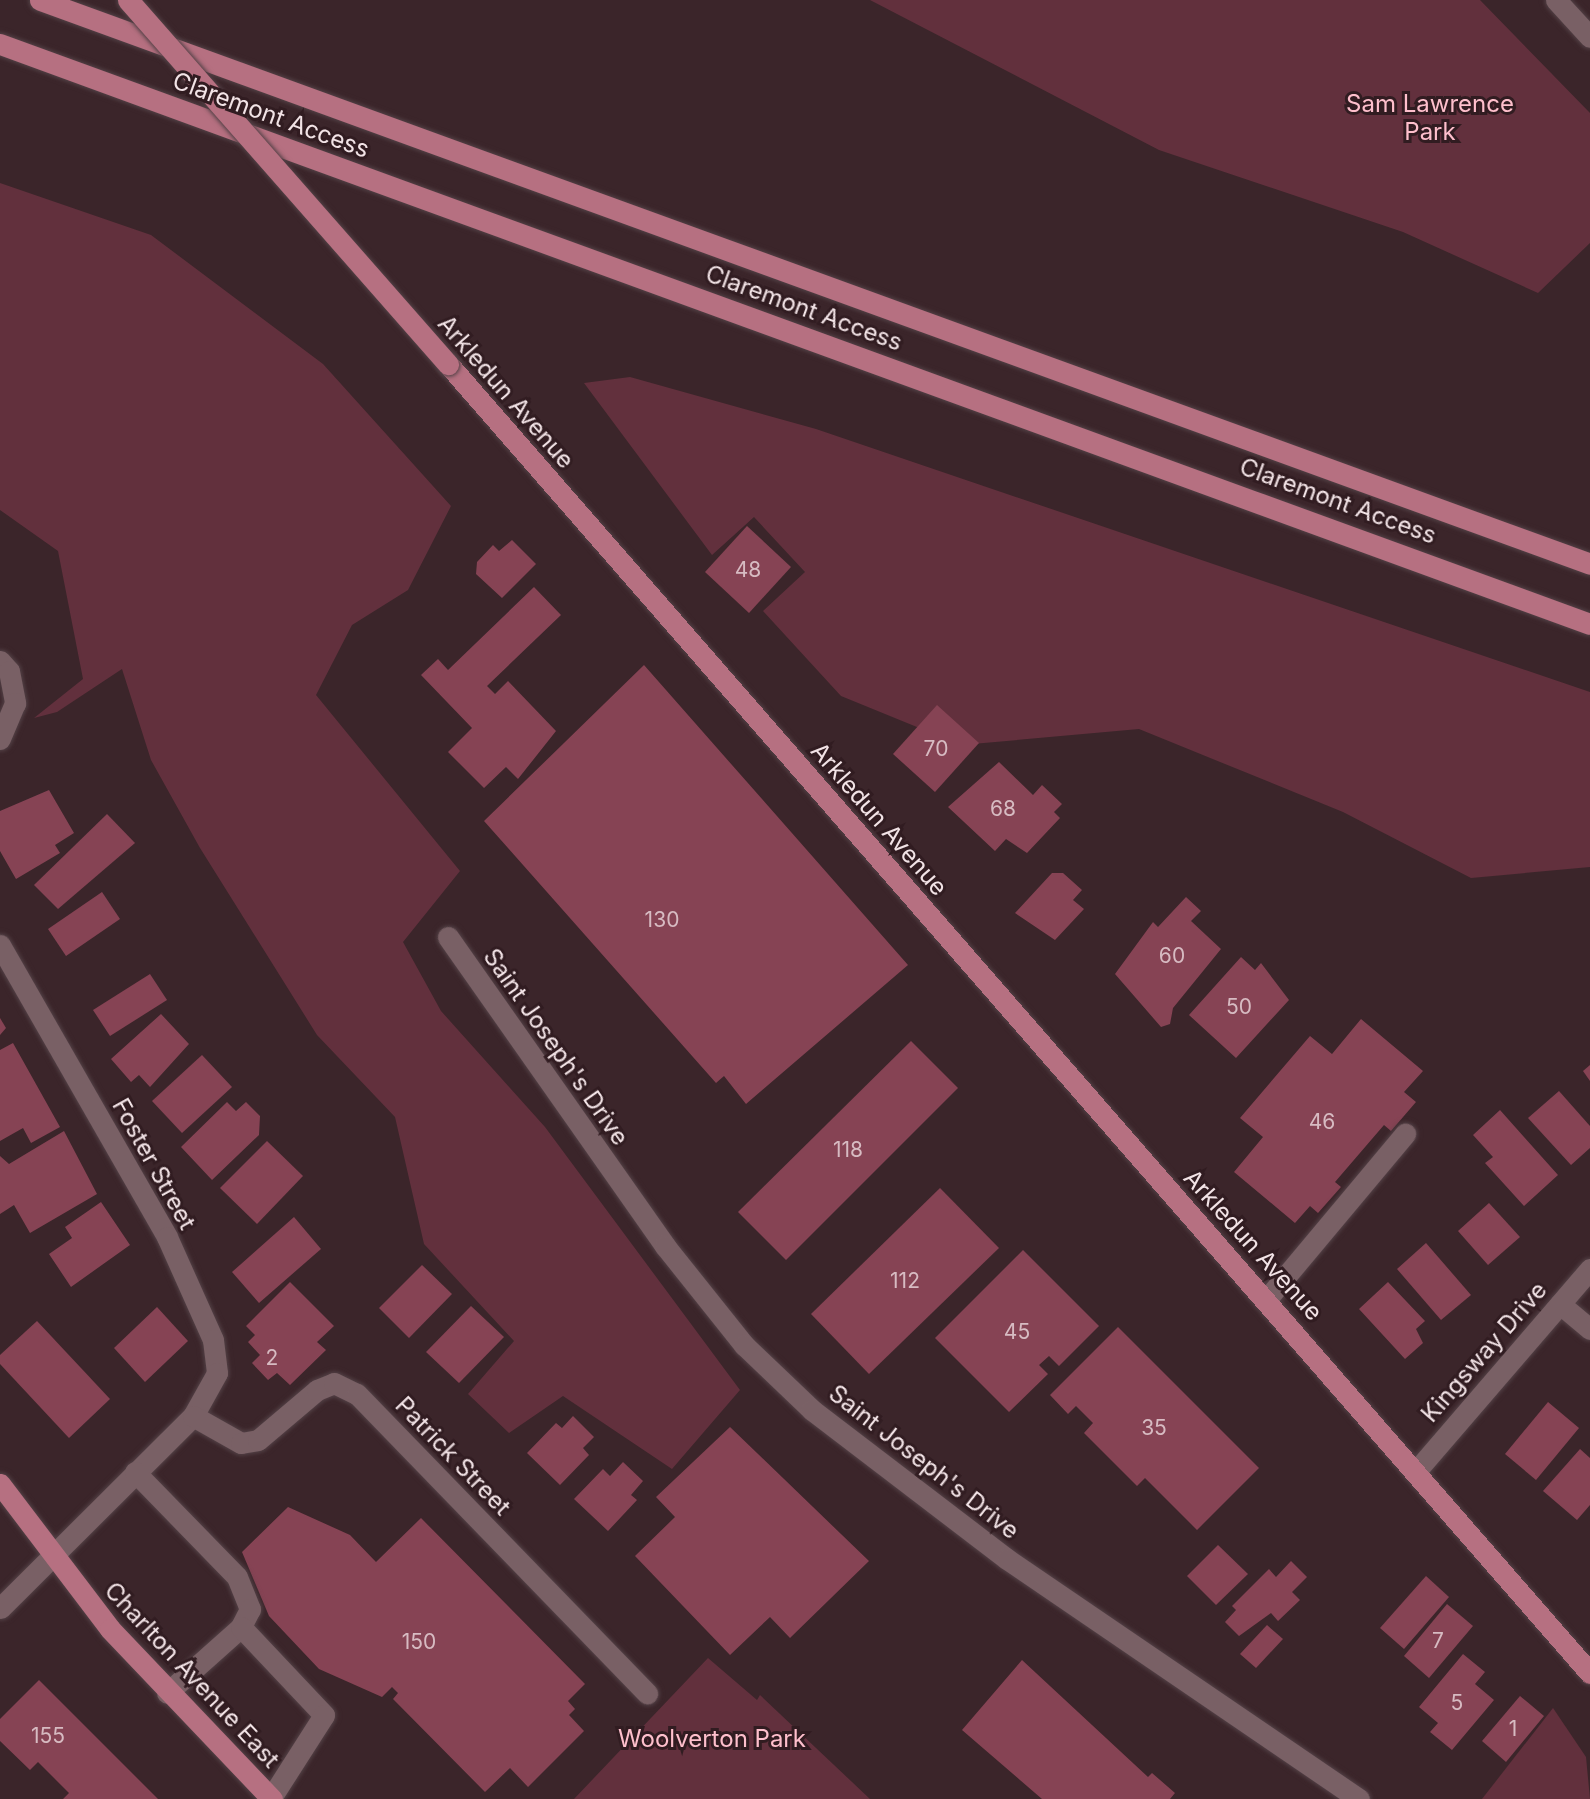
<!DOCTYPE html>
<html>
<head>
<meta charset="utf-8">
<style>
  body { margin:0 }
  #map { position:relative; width:1590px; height:1799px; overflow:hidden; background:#3b252a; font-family:Inter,sans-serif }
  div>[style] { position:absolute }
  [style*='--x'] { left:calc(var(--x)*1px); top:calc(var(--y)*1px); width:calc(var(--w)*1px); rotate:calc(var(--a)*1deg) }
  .green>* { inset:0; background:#62303d }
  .building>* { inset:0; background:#864354 }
  .roads { filter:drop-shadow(0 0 2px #534146) drop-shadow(0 0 2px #534146) }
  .minor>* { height:21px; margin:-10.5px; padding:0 10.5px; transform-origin:10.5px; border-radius:10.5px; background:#796065 }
  .major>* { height:21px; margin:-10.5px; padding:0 10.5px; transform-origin:10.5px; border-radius:10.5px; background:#b67081 }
  .bridges { filter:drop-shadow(0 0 2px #534146) drop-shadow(0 0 2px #534146) }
  .major-bridge>* { height:21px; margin:-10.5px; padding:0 10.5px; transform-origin:10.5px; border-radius:10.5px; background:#b67081 }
  span { translate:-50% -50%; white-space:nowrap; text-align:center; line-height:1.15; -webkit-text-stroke:6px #311c21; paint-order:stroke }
  .number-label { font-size:21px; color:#d7bbc2 }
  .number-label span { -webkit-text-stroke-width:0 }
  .park-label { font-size:24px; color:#febfcc }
  .street-label { font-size:24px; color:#f2e3e6 }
</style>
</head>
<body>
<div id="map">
  <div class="green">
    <i style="clip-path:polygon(870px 0,1480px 0,1590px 113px,1590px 243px,1538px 293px,1403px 232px,1159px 150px)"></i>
    <i style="clip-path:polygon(0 183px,151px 235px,323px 364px,451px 506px,408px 590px,352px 625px,316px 695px,460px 871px,403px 942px,441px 1011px,545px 1127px,740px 1390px,672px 1469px,563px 1396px,509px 1433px,468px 1394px,514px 1341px,424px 1244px,395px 1117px,317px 1035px,200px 848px,151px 760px,122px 669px,57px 712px,34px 718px,83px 679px,58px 551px,0 510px)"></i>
    <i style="clip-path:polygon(630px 377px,816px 429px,1590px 692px,1590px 867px,1471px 878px,1343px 812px,1139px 729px,961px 745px,841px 696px,763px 611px,805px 572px,754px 517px,712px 555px,584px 383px)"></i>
    <i style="clip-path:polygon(708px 1658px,757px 1700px,760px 1695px,870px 1799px,574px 1799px)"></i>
    <i style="clip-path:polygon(1553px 1708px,1586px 1757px,1590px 1799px,1482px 1799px)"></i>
  </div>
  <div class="building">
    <i style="clip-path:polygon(747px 526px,791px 567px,749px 613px,705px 572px)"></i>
    <i style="clip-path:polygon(512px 540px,536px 564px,502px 598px,476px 574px,477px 562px,493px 545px,499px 551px)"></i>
    <i style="clip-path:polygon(534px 587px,561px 615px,487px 686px,495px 694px,508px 681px,556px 731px,518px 779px,506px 767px,484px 788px,448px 752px,472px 728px,421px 675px,438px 659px,448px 670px)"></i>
    <i style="clip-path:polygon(644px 665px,908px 965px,746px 1104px,724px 1076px,716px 1083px,484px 821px)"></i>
    <i style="clip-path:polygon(937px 705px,979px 743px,935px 792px,893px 754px)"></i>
    <i style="clip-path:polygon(999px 762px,1033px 795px,1042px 785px,1062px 804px,1054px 812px,1060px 818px,1027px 853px,1006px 839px,995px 851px,948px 807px)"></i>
    <i style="clip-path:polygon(49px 790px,74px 833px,55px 845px,60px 853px,16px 879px,0 851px,0 811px)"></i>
    <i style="clip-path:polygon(107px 814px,135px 843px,58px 909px,34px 885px)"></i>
    <i style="clip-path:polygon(1052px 873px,1063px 873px,1082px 890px,1073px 900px,1084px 909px,1055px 940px,1015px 913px)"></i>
    <i style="clip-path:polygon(102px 892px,120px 919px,66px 956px,48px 929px)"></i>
    <i style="clip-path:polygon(1186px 897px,1201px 911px,1191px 921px,1221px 949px,1173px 1008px,1170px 1024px,1161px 1027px,1115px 974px,1153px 922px,1158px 927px)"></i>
    <i style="clip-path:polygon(1241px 957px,1255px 970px,1261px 963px,1289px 1000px,1236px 1058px,1189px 1015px)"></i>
    <i style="clip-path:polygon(150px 974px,167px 1000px,110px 1036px,93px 1010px)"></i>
    <i style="clip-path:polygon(161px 1014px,189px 1044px,150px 1087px,139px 1075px,131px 1082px,111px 1059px)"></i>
    <i style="clip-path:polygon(0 1018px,6px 1028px,0 1035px)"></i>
    <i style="clip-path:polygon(1361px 1019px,1423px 1071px,1404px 1092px,1416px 1102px,1391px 1131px,1384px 1125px,1335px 1182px,1341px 1187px,1318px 1213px,1310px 1206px,1295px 1223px,1234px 1172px,1263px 1137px,1240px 1118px,1310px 1036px,1332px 1054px)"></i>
    <i style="clip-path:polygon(911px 1041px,958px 1088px,786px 1260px,738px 1212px)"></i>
    <i style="clip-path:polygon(13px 1043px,60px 1127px,31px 1143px,23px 1128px,0 1141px,0 1050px)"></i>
    <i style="clip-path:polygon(202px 1055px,232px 1087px,182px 1133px,152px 1101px)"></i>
    <i style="clip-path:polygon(1590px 1065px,1590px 1081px,1583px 1071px)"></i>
    <i style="clip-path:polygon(1559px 1091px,1590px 1126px,1590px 1148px,1571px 1165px,1528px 1118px)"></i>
    <i style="clip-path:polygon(227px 1102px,236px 1111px,246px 1102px,260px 1116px,259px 1135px,212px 1180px,181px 1147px)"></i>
    <i style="clip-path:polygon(1500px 1110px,1558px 1175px,1524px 1206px,1485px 1163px,1493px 1157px,1473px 1135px)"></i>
    <i style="clip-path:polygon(64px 1131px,97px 1194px,30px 1233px,14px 1205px,0 1214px,0 1156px,9px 1164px)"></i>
    <i style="clip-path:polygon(267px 1141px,303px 1176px,257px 1224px,220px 1188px)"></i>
    <i style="clip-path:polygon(940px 1188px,999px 1248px,869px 1374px,811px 1314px)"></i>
    <i style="clip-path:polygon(101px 1202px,130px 1245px,71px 1287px,49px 1254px,72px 1238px,65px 1227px)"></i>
    <i style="clip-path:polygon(1489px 1203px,1520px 1237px,1488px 1265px,1458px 1231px)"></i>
    <i style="clip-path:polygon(294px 1217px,321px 1249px,259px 1303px,232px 1272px)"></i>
    <i style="clip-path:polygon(1426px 1243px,1471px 1295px,1441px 1320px,1397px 1269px)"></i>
    <i style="clip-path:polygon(1023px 1250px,1099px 1326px,1059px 1366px,1049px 1356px,1039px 1365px,1048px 1374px,1009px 1412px,935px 1338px)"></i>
    <i style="clip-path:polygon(422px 1265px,452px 1294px,409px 1338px,379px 1308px)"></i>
    <i style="clip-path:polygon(290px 1282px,334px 1326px,317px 1342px,326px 1350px,290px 1385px,277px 1373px,268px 1380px,252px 1363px,260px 1355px,248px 1342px,255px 1335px,246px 1326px)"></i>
    <i style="clip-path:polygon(1388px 1282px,1425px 1321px,1416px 1329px,1423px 1343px,1405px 1359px,1359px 1309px)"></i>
    <i style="clip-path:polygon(471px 1306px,504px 1337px,459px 1383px,426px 1352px)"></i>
    <i style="clip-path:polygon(157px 1307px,188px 1341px,145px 1382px,114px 1348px)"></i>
    <i style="clip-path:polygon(37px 1321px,110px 1399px,69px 1438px,0 1364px,0 1355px)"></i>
    <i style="clip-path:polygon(1118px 1327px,1259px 1468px,1197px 1530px,1145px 1478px,1137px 1486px,1084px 1433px,1093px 1423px,1076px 1406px,1068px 1414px,1050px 1395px)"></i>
    <i style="clip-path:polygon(1548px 1402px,1579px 1428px,1536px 1480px,1505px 1454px)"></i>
    <i style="clip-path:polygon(573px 1416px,594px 1437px,583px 1448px,589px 1455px,560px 1485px,527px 1453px,556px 1423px,562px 1428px)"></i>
    <i style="clip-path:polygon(730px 1427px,869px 1561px,790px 1638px,770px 1617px,730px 1655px,635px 1556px,675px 1517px,656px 1497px)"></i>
    <i style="clip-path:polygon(1580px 1449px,1590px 1458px,1590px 1505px,1577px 1520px,1543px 1491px)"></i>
    <i style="clip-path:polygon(623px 1462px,643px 1481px,631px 1495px,637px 1500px,608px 1531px,574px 1499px,603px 1469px,610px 1476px)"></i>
    <i style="clip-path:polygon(288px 1507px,350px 1535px,376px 1562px,421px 1518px,585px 1684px,568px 1701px,575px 1709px,569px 1715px,584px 1731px,528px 1787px,510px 1768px,485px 1792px,393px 1699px,398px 1693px,392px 1687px,382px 1697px,319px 1669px,269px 1616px,242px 1552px)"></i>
    <i style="clip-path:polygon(1218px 1545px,1248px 1574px,1216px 1605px,1187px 1576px)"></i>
    <i style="clip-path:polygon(1291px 1561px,1307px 1577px,1292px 1592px,1300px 1600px,1278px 1621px,1271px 1613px,1239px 1636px,1225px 1622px,1236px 1610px,1232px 1606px,1269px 1569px,1276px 1577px)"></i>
    <i style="clip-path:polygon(1426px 1576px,1449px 1597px,1404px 1649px,1380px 1628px)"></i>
    <i style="clip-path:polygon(1447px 1604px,1473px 1626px,1429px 1678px,1404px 1656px)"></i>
    <i style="clip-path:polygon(1267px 1625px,1283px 1639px,1256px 1668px,1240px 1654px)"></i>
    <i style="clip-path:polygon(1463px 1654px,1485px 1672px,1475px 1684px,1494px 1700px,1452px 1750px,1430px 1732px,1438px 1723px,1419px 1707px)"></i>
    <i style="clip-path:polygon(1022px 1660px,1148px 1777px,1152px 1773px,1175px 1793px,1170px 1799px,1042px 1799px,962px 1730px)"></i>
    <i style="clip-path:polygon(39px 1680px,158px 1799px,63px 1799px,69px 1793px,38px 1762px,30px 1770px,0 1741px,0 1719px)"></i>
    <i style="clip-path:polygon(1520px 1696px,1544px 1716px,1506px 1762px,1482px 1741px)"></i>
  </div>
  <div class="roads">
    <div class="minor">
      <i style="--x:1556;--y:0;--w:50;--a:47.4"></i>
      <i style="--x:0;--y:661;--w:13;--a:48"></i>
      <i style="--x:9;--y:671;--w:33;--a:79"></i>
      <i style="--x:15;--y:703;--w:39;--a:113"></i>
      <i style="--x:448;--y:937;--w:378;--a:54.9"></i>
      <i style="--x:665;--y:1246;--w:127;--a:51.4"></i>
      <i style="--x:744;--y:1345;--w:94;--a:43.7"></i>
      <i style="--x:812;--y:1410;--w:245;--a:37.4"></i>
      <i style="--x:1007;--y:1559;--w:426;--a:34.3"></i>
      <i style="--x:0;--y:945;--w:336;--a:60.2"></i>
      <i style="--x:167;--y:1237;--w:113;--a:65.9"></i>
      <i style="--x:213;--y:1340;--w:33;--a:83"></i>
      <i style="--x:217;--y:1373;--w:49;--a:119.2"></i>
      <i style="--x:193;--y:1416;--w:272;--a:135.1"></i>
      <i style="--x:1266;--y:1300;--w:217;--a:-50.1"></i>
      <i style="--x:1560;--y:1304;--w:39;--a:40"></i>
      <i style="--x:193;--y:1416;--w:55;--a:29.4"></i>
      <i style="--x:241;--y:1443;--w:17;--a:-10"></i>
      <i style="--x:258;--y:1440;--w:77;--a:-40.3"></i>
      <i style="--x:317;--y:1390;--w:18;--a:-22"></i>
      <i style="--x:334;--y:1383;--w:25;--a:26"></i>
      <i style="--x:357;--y:1394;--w:417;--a:45.9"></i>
      <i style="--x:1417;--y:1470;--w:265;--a:-49.3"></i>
      <i style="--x:135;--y:1472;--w:146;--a:45.8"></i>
      <i style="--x:237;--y:1577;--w:35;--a:68"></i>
      <i style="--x:250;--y:1609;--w:20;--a:117"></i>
      <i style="--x:241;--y:1627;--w:99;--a:138.3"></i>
      <i style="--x:241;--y:1627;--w:121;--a:46.7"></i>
      <i style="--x:324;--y:1715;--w:98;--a:122.6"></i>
    </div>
    <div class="major">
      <i style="--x:40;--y:0;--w:1649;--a:19.99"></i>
      <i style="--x:0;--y:44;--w:1692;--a:20.04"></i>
      <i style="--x:448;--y:364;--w:1737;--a:48.9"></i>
      <i style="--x:0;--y:1484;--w:182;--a:52.8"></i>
      <i style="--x:110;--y:1629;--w:235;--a:46.4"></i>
    </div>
  </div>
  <div class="bridges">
    <div class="major-bridge">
      <i style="--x:128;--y:0;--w:485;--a:48.7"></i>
    </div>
  </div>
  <div class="number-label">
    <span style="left:748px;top:570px">48</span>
    <span style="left:936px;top:749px">70</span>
    <span style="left:1003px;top:809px">68</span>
    <span style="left:662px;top:920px">130</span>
    <span style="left:1172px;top:956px">60</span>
    <span style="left:1239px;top:1007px">50</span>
    <span style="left:1322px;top:1122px">46</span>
    <span style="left:848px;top:1150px">118</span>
    <span style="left:905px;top:1281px">112</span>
    <span style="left:1017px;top:1332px">45</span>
    <span style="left:272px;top:1358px">2</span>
    <span style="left:1154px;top:1428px">35</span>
    <span style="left:1438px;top:1641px">7</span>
    <span style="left:419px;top:1642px">150</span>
    <span style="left:1457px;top:1703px">5</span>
    <span style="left:1513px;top:1729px">1</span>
    <span style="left:48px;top:1736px">155</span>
  </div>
  <div class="park-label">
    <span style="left:1430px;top:118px">Sam Lawrence<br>Park</span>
    <span style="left:712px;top:1739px">Woolverton Park</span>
  </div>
  <div class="street-label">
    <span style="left:271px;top:115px;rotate:20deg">Claremont Access</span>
    <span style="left:804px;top:308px;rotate:20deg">Claremont Access</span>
    <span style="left:506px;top:392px;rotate:49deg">Arkledun Avenue</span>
    <span style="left:1338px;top:501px;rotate:20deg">Claremont Access</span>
    <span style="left:879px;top:819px;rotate:49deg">Arkledun Avenue</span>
    <span style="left:556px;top:1047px;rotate:55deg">Saint Joseph's Drive</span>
    <span style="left:154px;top:1164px;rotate:61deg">Foster Street</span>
    <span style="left:1253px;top:1245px;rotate:48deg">Arkledun Avenue</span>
    <span style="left:1484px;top:1352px;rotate:-49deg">Kingsway Drive</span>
    <span style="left:453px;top:1456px;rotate:46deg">Patrick Street</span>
    <span style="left:924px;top:1462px;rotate:38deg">Saint Joseph's Drive</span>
    <span style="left:192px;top:1675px;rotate:47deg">Charlton Avenue East</span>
  </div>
</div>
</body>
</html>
